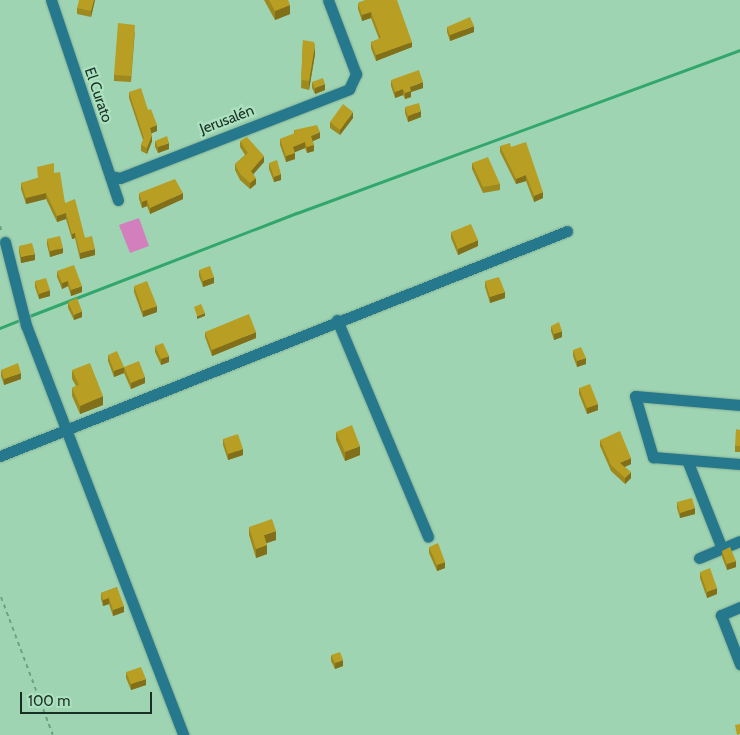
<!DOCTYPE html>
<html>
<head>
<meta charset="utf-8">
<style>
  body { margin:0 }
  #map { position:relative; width:740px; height:735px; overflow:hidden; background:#9fd4b3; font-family:Cabin,sans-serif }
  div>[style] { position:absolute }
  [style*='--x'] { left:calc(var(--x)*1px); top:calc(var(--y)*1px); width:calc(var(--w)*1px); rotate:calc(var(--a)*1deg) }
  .green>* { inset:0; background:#d37fbd }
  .stream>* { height:2.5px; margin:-1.25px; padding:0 1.25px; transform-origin:1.25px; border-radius:1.25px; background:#32a76d }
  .path>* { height:2px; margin-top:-1px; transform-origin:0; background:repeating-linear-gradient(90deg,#739e84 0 4px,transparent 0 8px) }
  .roads { filter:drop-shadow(0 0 1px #82b093) drop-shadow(0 0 1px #82b093) }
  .minor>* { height:11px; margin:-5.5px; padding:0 5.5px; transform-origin:5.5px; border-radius:5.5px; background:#26798d }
  .wall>* { inset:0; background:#9e891f }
  .shaded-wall>* { inset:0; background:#816f19 }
  .building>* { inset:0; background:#b89f24 }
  span { translate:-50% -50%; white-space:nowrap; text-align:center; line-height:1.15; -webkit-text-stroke:4.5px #ace1c0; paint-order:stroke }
  .street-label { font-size:15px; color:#1a2f23 }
  .scale { position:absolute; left:20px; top:692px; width:132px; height:22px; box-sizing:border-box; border:2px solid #1a2f23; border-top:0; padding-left:6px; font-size:15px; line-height:18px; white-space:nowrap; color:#1a2f23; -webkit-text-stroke:4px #ace1c0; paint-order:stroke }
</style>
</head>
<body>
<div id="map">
  <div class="green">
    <i style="clip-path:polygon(139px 218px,149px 246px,130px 253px,119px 225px)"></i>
  </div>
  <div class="stream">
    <i style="--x:27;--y:317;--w:289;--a:-21.1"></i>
    <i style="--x:297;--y:213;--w:472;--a:-20.2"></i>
    <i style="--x:0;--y:328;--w:24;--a:-22"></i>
  </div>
  <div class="path">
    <i style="--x:0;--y:226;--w:6;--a:72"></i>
    <i style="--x:1;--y:597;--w:147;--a:69.4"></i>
  </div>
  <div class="roads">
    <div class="minor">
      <i style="--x:51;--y:0;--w:211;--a:71.5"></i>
      <i style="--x:110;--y:176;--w:10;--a:11"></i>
      <i style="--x:120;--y:178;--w:246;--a:-21.2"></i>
      <i style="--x:349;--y:89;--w:17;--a:-65"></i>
      <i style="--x:356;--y:74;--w:79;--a:-110.7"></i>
      <i style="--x:5;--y:242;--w:86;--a:75.8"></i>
      <i style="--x:26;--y:325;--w:439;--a:69"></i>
      <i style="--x:337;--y:320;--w:235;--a:67.2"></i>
      <i style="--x:740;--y:405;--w:105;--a:-175.1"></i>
      <i style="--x:635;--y:396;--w:64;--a:73.6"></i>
      <i style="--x:653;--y:457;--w:87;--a:4.6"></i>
      <i style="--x:0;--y:456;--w:610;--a:-21.64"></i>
      <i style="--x:687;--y:460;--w:96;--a:68.5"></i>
      <i style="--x:699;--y:558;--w:44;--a:-22.5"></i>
      <i style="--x:740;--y:607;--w:21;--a:157"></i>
      <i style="--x:721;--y:615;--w:53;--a:68.8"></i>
    </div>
  </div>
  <div class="wall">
    <i style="clip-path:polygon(95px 0,91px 17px,77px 14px,77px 8px)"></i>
    <i style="clip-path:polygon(264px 0,288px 0,290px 14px,275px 20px)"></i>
    <i style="clip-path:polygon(366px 0,412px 47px,376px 61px,371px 48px,371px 42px,379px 39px,371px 18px,362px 21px,358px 9px,358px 3px)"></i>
    <i style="clip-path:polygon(447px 27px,474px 32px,450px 41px,447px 32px)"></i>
    <i style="clip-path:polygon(135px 31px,131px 82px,114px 81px,114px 75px)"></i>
    <i style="clip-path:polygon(303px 40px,315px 54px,309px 90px,301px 88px)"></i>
    <i style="clip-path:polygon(391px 80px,423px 88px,411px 92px,411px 97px,405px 99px,403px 95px,395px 98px,391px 86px)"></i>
    <i style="clip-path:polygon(312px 82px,325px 90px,315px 94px,312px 88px)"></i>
    <i style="clip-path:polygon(129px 92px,148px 110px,157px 131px,151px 133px,152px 141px,147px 154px,141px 151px,141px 145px,143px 140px,129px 98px)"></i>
    <i style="clip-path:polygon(405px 107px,421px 117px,408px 122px,405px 113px)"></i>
    <i style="clip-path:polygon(353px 118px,340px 135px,330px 128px,330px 122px)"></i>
    <i style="clip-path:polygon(294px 130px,320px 138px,313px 141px,314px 151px,307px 153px,305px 148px,295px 152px,295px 159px,286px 162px,280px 145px,280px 139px,294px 134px)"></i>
    <i style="clip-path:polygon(155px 141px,169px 149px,158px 153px,155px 147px)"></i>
    <i style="clip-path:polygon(240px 141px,264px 162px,253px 174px,256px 184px,250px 189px,240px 180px,235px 170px,235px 164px,245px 155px,240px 147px)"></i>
    <i style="clip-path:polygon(500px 146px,511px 147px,543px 198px,534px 202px,526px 181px,516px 184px,500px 152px)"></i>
    <i style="clip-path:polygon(269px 163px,281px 180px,274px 182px,269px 169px)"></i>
    <i style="clip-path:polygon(472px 163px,500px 184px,500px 190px,483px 193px,472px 169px)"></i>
    <i style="clip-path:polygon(54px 173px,65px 203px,95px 255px,80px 259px,75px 238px,72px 239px,66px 219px,57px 222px,46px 199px,26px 204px,21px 189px,21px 183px)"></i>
    <i style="clip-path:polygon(139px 193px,183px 199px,150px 214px,147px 206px,142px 208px,139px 199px)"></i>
    <i style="clip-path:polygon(451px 232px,478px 246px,458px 255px,451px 238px)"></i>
    <i style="clip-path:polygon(47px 239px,63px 253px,50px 257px,47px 245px)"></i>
    <i style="clip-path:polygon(19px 246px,35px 260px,21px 263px,19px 252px)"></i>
    <i style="clip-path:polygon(199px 270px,214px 283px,203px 287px,199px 276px)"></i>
    <i style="clip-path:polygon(57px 271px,82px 292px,71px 296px,68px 286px,62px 289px,57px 277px)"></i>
    <i style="clip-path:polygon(35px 281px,50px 296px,39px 299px,35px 287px)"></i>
    <i style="clip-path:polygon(485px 281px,505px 298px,490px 303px,485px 287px)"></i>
    <i style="clip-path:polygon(134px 286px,157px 312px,143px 317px,134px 292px)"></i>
    <i style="clip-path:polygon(68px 302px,82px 317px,74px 320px,68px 308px)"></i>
    <i style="clip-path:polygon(551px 326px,562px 337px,554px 340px,551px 331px)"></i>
    <i style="clip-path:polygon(205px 332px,256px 338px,212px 356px,205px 337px)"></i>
    <i style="clip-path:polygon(155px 346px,169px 362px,161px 365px,155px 352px)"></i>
    <i style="clip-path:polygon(573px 350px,586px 364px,577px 367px,573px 356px)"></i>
    <i style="clip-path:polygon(108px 355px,124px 373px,114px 377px,108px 361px)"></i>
    <i style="clip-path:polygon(124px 367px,145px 383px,131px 389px,124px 373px)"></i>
    <i style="clip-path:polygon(1px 370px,21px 379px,4px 385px,1px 376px)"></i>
    <i style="clip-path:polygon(72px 370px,103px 405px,80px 414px,72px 396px,72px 388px,76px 386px,72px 379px)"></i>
    <i style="clip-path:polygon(579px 388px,598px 410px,587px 414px,579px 394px)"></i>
    <i style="clip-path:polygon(740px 430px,740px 452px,735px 452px,735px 446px)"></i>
    <i style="clip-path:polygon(336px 432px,360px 455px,345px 461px,336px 440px)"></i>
    <i style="clip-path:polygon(223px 439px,243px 455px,228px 460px,223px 445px)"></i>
    <i style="clip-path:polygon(600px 440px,631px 464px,625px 467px,631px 478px,625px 484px,611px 471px,600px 446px)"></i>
    <i style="clip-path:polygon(677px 502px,695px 514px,680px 518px,677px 508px)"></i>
    <i style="clip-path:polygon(249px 527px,276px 540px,266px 543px,267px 554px,256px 558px,249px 535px)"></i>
    <i style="clip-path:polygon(429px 547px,445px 568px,437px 571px,429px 553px)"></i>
    <i style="clip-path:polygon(722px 551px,736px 567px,727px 570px,722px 557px)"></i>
    <i style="clip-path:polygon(700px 572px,717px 594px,707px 598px,700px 578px)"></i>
    <i style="clip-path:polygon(117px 587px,124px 612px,113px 616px,109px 604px,103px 606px,101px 599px,101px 593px)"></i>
    <i style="clip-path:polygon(331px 655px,343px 666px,335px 669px,331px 661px)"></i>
    <i style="clip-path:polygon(126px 672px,146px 685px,131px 690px,126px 678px)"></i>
  </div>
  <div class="shaded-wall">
    <i style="clip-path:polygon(94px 0,95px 0,91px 17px,91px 11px)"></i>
    <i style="clip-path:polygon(290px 5px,290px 14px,275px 20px,275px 11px)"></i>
    <i style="clip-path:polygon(371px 12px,371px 18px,362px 21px,362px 15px)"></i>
    <i style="clip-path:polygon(474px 26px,474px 32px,450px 41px,450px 35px)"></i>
    <i style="clip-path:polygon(412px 42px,412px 47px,376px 61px,376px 55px)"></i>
    <i style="clip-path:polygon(315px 45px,315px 54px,309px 90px,309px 81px)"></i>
    <i style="clip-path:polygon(423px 82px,423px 88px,411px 92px,411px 97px,405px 99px,405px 93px,410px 87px)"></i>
    <i style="clip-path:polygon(325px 84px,325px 90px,315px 94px,315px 88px)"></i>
    <i style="clip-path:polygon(403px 89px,403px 95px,395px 98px,395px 92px)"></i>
    <i style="clip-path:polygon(421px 111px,421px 117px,408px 122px,408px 116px)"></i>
    <i style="clip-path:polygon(353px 112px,353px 118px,340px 135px,340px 130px)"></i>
    <i style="clip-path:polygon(157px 125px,157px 131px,150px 134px,150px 128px)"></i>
    <i style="clip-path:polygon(320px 132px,320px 138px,311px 142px,311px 136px)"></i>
    <i style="clip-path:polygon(152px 135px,152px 141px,147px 154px,147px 148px)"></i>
    <i style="clip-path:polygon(305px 142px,305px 148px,293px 153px,293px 147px)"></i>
    <i style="clip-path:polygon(169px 143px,169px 149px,158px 153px,158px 147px)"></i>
    <i style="clip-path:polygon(314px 145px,314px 151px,307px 153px,307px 147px)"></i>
    <i style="clip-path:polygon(295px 153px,295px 159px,286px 162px,286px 156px)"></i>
    <i style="clip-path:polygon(264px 156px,264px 162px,251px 177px,251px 171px)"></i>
    <i style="clip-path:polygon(281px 174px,281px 180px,274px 182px,274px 177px)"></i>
    <i style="clip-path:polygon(526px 175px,526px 181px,516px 184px,516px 179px)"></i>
    <i style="clip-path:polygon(256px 178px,256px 184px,250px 189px,250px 183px)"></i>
    <i style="clip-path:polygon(543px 192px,543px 198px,534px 202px,534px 196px)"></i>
    <i style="clip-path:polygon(46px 193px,46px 199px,26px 204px,26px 198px)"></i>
    <i style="clip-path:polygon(183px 193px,183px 199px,150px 214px,150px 208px)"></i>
    <i style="clip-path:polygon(147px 200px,147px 206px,142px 208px,142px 202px)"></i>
    <i style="clip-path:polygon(66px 213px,66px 219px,57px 222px,57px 216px)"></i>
    <i style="clip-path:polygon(75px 233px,75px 238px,72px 239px,72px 234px)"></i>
    <i style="clip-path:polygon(478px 240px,478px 246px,458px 255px,458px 249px)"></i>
    <i style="clip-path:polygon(63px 248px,63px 253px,50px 257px,50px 251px)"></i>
    <i style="clip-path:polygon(95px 249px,95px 255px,80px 259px,80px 253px)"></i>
    <i style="clip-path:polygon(35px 254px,35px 260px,21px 263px,21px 257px)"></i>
    <i style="clip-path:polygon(214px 277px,214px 283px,203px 287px,203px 281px)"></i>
    <i style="clip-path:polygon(68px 281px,68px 286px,62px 289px,62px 283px)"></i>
    <i style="clip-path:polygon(82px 286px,82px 292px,71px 296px,71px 290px)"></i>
    <i style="clip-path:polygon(50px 290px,50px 296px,39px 299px,39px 294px)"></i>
    <i style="clip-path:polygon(505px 292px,505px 298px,490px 303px,490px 297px)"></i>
    <i style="clip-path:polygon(157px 306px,157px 312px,143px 317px,143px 311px)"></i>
    <i style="clip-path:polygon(82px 311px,82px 317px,74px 320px,74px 315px)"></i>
    <i style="clip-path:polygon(205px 313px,205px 316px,197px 319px,197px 316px)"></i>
    <i style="clip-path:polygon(562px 331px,562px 337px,554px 340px,554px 334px)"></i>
    <i style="clip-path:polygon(256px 332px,256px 338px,212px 356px,212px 350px)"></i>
    <i style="clip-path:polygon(169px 356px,169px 362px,161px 365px,161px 359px)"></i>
    <i style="clip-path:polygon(586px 358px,586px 364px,577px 367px,577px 361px)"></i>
    <i style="clip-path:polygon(124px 367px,124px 373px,114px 377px,114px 371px)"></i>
    <i style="clip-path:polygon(21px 373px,21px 379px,4px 385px,4px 379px)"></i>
    <i style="clip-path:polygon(145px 377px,145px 383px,131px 389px,131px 383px)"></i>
    <i style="clip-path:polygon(103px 396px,103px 405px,80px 414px,80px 406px)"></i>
    <i style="clip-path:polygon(598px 404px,598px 410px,587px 414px,587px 408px)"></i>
    <i style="clip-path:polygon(360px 446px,360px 455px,345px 461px,345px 452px)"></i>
    <i style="clip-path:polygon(243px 449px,243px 455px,228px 460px,228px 454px)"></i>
    <i style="clip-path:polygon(631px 458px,631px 464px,620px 469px,620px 463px)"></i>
    <i style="clip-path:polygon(631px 472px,631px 478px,625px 484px,625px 478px)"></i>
    <i style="clip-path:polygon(695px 508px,695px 514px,680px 518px,680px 513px)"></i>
    <i style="clip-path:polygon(276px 531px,276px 540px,264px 544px,264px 535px)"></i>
    <i style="clip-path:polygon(267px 545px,267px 554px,256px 558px,256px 549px)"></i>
    <i style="clip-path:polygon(736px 561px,736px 567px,727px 570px,727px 564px)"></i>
    <i style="clip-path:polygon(445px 562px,445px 568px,437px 571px,437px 565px)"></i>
    <i style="clip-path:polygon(717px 588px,717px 594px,707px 598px,707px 592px)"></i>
    <i style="clip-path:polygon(109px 598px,109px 604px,103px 606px,103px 600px)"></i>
    <i style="clip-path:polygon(124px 606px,124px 612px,113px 616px,113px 610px)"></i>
    <i style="clip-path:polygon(343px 660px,343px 666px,335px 669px,335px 663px)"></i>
    <i style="clip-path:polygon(146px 679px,146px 685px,131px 690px,131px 684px)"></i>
  </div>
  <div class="building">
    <i style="clip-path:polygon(79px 0,94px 0,91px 11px,77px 8px)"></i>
    <i style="clip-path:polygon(269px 0,288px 0,290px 5px,275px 11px)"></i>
    <i style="clip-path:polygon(366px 0,397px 0,412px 42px,376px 55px,371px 42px,381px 38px,371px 12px,362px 15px,358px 3px)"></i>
    <i style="clip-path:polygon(470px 17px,474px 26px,450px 35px,447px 27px)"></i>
    <i style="clip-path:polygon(118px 23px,135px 25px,131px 76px,114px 75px)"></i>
    <i style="clip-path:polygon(303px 40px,314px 42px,315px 45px,309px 81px,301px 80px)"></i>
    <i style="clip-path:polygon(419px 70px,423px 82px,410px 87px,411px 91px,405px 93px,403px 89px,395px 92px,391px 80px)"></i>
    <i style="clip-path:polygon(323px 78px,325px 84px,315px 88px,312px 82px)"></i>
    <i style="clip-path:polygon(141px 88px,148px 110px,151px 109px,157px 125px,150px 128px,152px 135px,147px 148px,141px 145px,144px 138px,129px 92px)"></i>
    <i style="clip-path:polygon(419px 103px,421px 111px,408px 116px,405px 107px)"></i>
    <i style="clip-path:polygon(343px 104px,353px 112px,340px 130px,330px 122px)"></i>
    <i style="clip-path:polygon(317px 125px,320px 132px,311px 136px,314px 145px,307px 147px,305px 142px,293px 147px,295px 153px,286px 156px,280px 139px,295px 133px,294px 130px)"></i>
    <i style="clip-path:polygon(167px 136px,169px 143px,158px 147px,155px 141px)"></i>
    <i style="clip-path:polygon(247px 137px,264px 156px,251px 171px,256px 178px,250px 183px,240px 174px,235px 164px,248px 153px,240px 141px)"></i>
    <i style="clip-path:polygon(526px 142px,543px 192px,534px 196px,526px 175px,516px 179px,500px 146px,510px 143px,511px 147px)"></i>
    <i style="clip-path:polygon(488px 157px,500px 184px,483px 187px,472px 163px)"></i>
    <i style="clip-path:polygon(277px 160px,281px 174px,274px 177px,269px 163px)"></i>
    <i style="clip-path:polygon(54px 163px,54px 173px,60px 172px,65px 203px,75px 199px,85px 238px,92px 236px,95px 249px,80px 253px,75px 233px,72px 234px,66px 213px,57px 216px,46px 193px,26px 198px,21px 183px,38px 178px,37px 167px)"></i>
    <i style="clip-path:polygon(175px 179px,183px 193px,150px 208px,147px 200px,142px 202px,139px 193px)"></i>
    <i style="clip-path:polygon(471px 224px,478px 240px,458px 249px,451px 232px)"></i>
    <i style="clip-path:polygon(60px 236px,63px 248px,50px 251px,47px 239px)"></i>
    <i style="clip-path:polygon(32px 243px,35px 254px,21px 257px,19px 246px)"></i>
    <i style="clip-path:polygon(74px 265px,82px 286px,71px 290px,68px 281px,62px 283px,57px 271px)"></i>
    <i style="clip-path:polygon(210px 266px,214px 277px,203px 281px,199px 270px)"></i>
    <i style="clip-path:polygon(499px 277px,505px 292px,490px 297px,485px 281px)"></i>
    <i style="clip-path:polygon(46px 278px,50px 290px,39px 294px,35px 281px)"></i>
    <i style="clip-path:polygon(147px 281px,157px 306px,143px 311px,134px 286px)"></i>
    <i style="clip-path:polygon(77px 298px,82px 311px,74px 315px,68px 302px)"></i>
    <i style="clip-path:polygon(201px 304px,205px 313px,197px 316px,194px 307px)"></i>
    <i style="clip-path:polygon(249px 314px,256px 332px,212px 350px,205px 332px)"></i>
    <i style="clip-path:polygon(559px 322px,562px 331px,554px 334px,551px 326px)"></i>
    <i style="clip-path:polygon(163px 343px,169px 356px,161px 359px,155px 346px)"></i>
    <i style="clip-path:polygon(581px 347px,586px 358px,577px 361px,573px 350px)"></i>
    <i style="clip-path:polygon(117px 351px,124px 367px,114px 371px,108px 355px)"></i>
    <i style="clip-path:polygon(139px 361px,145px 377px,131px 383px,124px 367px)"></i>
    <i style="clip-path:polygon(18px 363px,21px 373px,4px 379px,1px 370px)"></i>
    <i style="clip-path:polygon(90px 363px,103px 396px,80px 406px,72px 388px,79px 385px,72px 370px)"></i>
    <i style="clip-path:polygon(590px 384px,598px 404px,587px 408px,579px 388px)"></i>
    <i style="clip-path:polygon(352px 425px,360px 446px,345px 452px,336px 432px)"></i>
    <i style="clip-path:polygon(736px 429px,740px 430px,740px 446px,735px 446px)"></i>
    <i style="clip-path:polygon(620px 431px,631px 458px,620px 463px,631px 472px,625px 478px,611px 465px,600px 440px)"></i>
    <i style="clip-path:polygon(238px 434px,243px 449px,228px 454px,223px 439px)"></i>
    <i style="clip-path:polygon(692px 498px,695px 508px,680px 513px,677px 502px)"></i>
    <i style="clip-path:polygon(272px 519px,276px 531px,264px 535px,267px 545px,256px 549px,249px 527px)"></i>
    <i style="clip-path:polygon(438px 543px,445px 562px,437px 565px,429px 547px)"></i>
    <i style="clip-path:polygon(730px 547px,736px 561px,727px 564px,722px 551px)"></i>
    <i style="clip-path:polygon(710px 568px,717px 588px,707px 592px,700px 572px)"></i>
    <i style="clip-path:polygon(117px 587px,124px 606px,113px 610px,109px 598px,103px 600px,101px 593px)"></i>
    <i style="clip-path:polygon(340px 652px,343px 660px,335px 663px,331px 655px)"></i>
    <i style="clip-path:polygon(141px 667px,146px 679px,131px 684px,126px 672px)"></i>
    <i style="clip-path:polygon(740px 724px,740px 734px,737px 735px,735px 725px)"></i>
  </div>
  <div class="street-label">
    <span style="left:98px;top:95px;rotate:71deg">El Curato</span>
    <span style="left:227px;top:120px;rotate:-21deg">Jerusalén</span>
  </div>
  <div class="scale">100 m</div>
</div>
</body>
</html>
